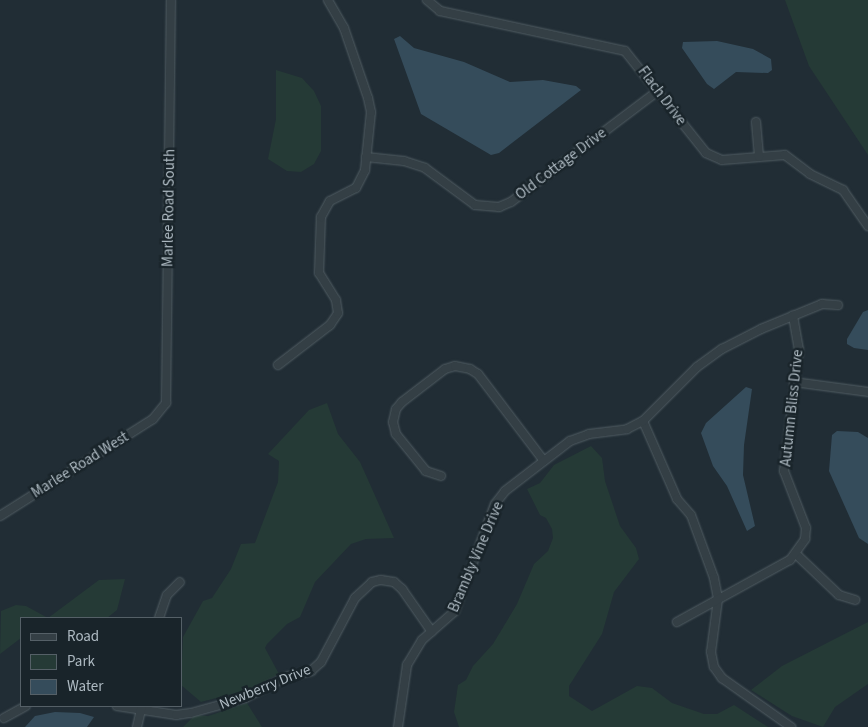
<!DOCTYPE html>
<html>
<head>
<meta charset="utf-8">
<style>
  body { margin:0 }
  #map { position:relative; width:868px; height:727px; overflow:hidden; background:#212d35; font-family:"Source Sans 3",sans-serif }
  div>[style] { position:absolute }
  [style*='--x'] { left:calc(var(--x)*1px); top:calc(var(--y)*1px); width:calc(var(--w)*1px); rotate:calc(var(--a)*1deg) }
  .green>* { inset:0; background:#253a36 }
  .water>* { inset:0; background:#354c5b }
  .roads { filter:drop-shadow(0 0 1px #515d63) drop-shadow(0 0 1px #515d63) }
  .minor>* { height:8px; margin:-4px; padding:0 4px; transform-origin:4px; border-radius:4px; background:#343f45 }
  span { translate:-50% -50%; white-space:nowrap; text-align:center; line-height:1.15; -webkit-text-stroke:5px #19242a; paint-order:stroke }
  .street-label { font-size:15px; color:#aebac2 }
  .legend { position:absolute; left:20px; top:617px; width:162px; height:90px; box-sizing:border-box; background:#19242a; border:1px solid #556067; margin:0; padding:6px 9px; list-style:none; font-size:15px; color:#aebac2 }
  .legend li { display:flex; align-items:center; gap:10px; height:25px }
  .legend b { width:25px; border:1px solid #556067 }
</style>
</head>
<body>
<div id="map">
  <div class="green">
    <i style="clip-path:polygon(785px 0,868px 0,868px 155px,809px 66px)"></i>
    <i style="clip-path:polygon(276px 70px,302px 78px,314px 91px,321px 106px,321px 151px,314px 164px,301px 172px,287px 171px,268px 159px,276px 119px)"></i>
    <i style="clip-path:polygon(327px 403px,338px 434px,360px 462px,394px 538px,366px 539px,351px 544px,315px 582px,300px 617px,287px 624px,267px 644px,265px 648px,279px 674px,247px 690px,201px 702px,181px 685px,183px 637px,203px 601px,212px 598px,231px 569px,241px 544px,255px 543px,278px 482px,279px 461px,268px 454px,309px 410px)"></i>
    <i style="clip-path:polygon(591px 446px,602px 458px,605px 481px,620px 526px,636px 548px,639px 559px,614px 592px,602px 634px,569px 686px,569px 696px,592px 711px,637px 686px,652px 688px,672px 703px,704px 714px,717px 714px,734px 705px,768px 727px,459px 727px,454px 712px,458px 685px,466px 680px,473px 666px,493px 644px,517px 604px,534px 564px,548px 551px,553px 538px,552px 529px,546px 518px,540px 515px,527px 489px,540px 483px,554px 465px)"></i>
    <i style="clip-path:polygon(125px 579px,117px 610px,107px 618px,21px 618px,21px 638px,0 654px,1px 611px,16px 605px,26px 606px,48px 618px,99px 580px)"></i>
    <i style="clip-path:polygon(868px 622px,868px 684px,835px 707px,823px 727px,792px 716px,751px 690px,782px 666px)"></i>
    <i style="clip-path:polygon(247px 703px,262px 727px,183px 727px,195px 715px,208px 716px)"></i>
  </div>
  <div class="water">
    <i style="clip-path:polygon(400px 36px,414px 48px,464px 62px,510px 82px,543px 80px,576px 86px,581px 90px,499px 153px,491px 155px,421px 114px,394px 39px)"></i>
    <i style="clip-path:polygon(717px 41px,753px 49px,771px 59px,772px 70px,768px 73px,736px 72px,714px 89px,707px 84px,682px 48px,683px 42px)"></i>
    <i style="clip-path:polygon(868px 310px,868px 350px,854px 348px,847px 344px,847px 339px,863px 312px)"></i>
    <i style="clip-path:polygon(746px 387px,752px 389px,744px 445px,743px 475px,755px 526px,747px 531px,727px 486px,713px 466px,701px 433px,706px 423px)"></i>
    <i style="clip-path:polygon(837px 431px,858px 432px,868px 438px,868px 544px,859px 538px,829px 471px,832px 435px)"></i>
    <i style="clip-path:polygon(55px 712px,80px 713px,94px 717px,87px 727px,25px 727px,35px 716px)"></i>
  </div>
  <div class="roads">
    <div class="minor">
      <i style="--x:427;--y:0;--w:17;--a:40"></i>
      <i style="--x:440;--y:11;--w:189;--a:12.2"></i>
      <i style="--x:625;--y:51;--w:130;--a:51.5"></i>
      <i style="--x:706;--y:153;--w:17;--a:24"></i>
      <i style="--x:722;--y:160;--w:63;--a:-4.5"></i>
      <i style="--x:785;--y:155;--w:31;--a:37"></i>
      <i style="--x:810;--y:174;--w:37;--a:26"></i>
      <i style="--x:843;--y:190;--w:44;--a:55.2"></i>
      <i style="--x:756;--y:122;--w:35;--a:85"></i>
      <i style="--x:366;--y:157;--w:38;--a:6"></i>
      <i style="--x:404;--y:161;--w:22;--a:18"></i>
      <i style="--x:425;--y:168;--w:62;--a:36.5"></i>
      <i style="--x:475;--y:205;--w:24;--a:5"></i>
      <i style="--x:499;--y:207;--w:13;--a:-23"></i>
      <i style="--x:511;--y:202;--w:184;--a:-37.1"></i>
      <i style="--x:278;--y:365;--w:66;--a:-37.6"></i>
      <i style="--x:330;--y:325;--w:14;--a:-56"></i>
      <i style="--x:338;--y:313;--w:13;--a:-99"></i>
      <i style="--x:336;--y:300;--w:32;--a:-122"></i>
      <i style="--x:319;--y:273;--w:56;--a:-88"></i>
      <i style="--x:321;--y:217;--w:18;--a:-61"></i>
      <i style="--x:330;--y:201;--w:29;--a:-27"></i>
      <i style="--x:356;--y:188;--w:20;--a:-63"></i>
      <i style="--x:365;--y:170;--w:58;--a:-84.1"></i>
      <i style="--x:371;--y:112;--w:14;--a:-102"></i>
      <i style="--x:368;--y:98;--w:74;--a:-108.9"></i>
      <i style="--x:344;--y:28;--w:32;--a:-120"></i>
      <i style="--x:794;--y:382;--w:75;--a:7.7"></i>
      <i style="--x:643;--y:421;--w:85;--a:66.4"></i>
      <i style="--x:677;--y:499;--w:21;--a:49"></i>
      <i style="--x:691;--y:515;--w:67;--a:69.9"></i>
      <i style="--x:714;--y:578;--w:21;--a:79"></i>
      <i style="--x:718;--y:599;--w:53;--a:97.5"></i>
      <i style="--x:711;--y:652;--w:15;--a:79"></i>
      <i style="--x:714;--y:667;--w:14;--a:54"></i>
      <i style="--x:722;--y:678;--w:85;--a:35.4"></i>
      <i style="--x:441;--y:476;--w:16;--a:-162"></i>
      <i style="--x:426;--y:471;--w:48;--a:-129"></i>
      <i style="--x:396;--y:434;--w:12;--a:-104"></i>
      <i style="--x:393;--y:422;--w:13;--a:-77"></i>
      <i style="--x:396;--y:409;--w:9;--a:-49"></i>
      <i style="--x:402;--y:402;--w:54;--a:-37.5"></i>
      <i style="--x:445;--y:369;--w:10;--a:-17"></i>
      <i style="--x:455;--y:366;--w:15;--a:11"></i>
      <i style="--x:470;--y:369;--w:9;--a:32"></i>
      <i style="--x:478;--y:374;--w:109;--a:52.8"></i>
      <i style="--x:0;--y:516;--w:181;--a:-32.4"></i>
      <i style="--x:153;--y:419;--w:21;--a:-51"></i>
      <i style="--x:166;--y:403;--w:403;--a:-89.3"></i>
      <i style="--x:797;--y:555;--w:58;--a:43.6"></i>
      <i style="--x:839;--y:595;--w:17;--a:17"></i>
      <i style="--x:159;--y:618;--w:24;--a:-71"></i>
      <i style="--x:167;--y:595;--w:18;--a:-45"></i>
      <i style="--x:677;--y:622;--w:129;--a:-28.8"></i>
      <i style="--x:790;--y:560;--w:26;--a:-54"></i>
      <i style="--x:805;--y:539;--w:11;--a:-85"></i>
      <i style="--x:806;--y:528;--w:61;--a:-111.1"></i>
      <i style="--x:784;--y:471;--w:122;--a:-82.9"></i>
      <i style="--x:799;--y:350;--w:35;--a:-100"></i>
      <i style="--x:117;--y:706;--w:60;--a:8.7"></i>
      <i style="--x:176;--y:715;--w:15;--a:-8"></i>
      <i style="--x:191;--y:713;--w:56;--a:-15.5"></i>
      <i style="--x:245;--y:698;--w:46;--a:-27.1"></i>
      <i style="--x:286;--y:677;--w:26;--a:-13"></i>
      <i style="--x:311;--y:671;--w:13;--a:-42"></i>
      <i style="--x:321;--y:662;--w:72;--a:-62"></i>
      <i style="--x:355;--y:598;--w:23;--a:-43"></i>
      <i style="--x:372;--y:582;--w:9;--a:-13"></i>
      <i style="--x:381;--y:580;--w:13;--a:9"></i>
      <i style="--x:394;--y:582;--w:11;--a:41"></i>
      <i style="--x:402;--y:589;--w:52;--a:55.1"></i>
      <i style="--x:4;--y:718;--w:25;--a:-29"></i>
      <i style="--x:137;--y:727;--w:22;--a:-77"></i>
      <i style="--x:398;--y:727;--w:63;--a:-81.7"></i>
      <i style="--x:407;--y:665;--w:29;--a:-59"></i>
      <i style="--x:422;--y:640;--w:44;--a:-41.3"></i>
      <i style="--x:455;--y:611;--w:114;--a:-69.5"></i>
      <i style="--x:495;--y:504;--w:16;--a:-52"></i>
      <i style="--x:505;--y:491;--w:82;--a:-37.6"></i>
      <i style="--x:570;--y:441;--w:20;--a:-20"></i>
      <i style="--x:589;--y:434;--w:38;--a:-7"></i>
      <i style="--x:627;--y:429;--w:18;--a:-27"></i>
      <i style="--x:643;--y:421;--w:76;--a:-45"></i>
      <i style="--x:697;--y:367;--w:31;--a:-36"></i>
      <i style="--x:722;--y:349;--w:44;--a:-27.1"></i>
      <i style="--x:761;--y:329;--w:66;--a:-22.3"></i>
      <i style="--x:822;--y:304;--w:16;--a:4"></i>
    </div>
  </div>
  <div class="street-label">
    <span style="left:662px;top:96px;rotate:53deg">Flach Drive</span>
    <span style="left:561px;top:164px;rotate:-37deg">Old Cottage Drive</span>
    <span style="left:169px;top:208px;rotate:-89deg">Marlee Road South</span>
    <span style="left:792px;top:408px;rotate:-84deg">Autumn Bliss Drive</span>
    <span style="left:80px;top:465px;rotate:-32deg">Marlee Road West</span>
    <span style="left:476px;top:557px;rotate:-67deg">Brambly Vine Drive</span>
    <span style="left:265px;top:687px;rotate:-22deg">Newberry Drive</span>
  </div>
  <ul class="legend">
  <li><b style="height:6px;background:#343f45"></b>Road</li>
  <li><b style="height:14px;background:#253a36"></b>Park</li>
  <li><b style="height:14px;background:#354c5b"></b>Water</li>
  </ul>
</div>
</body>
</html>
